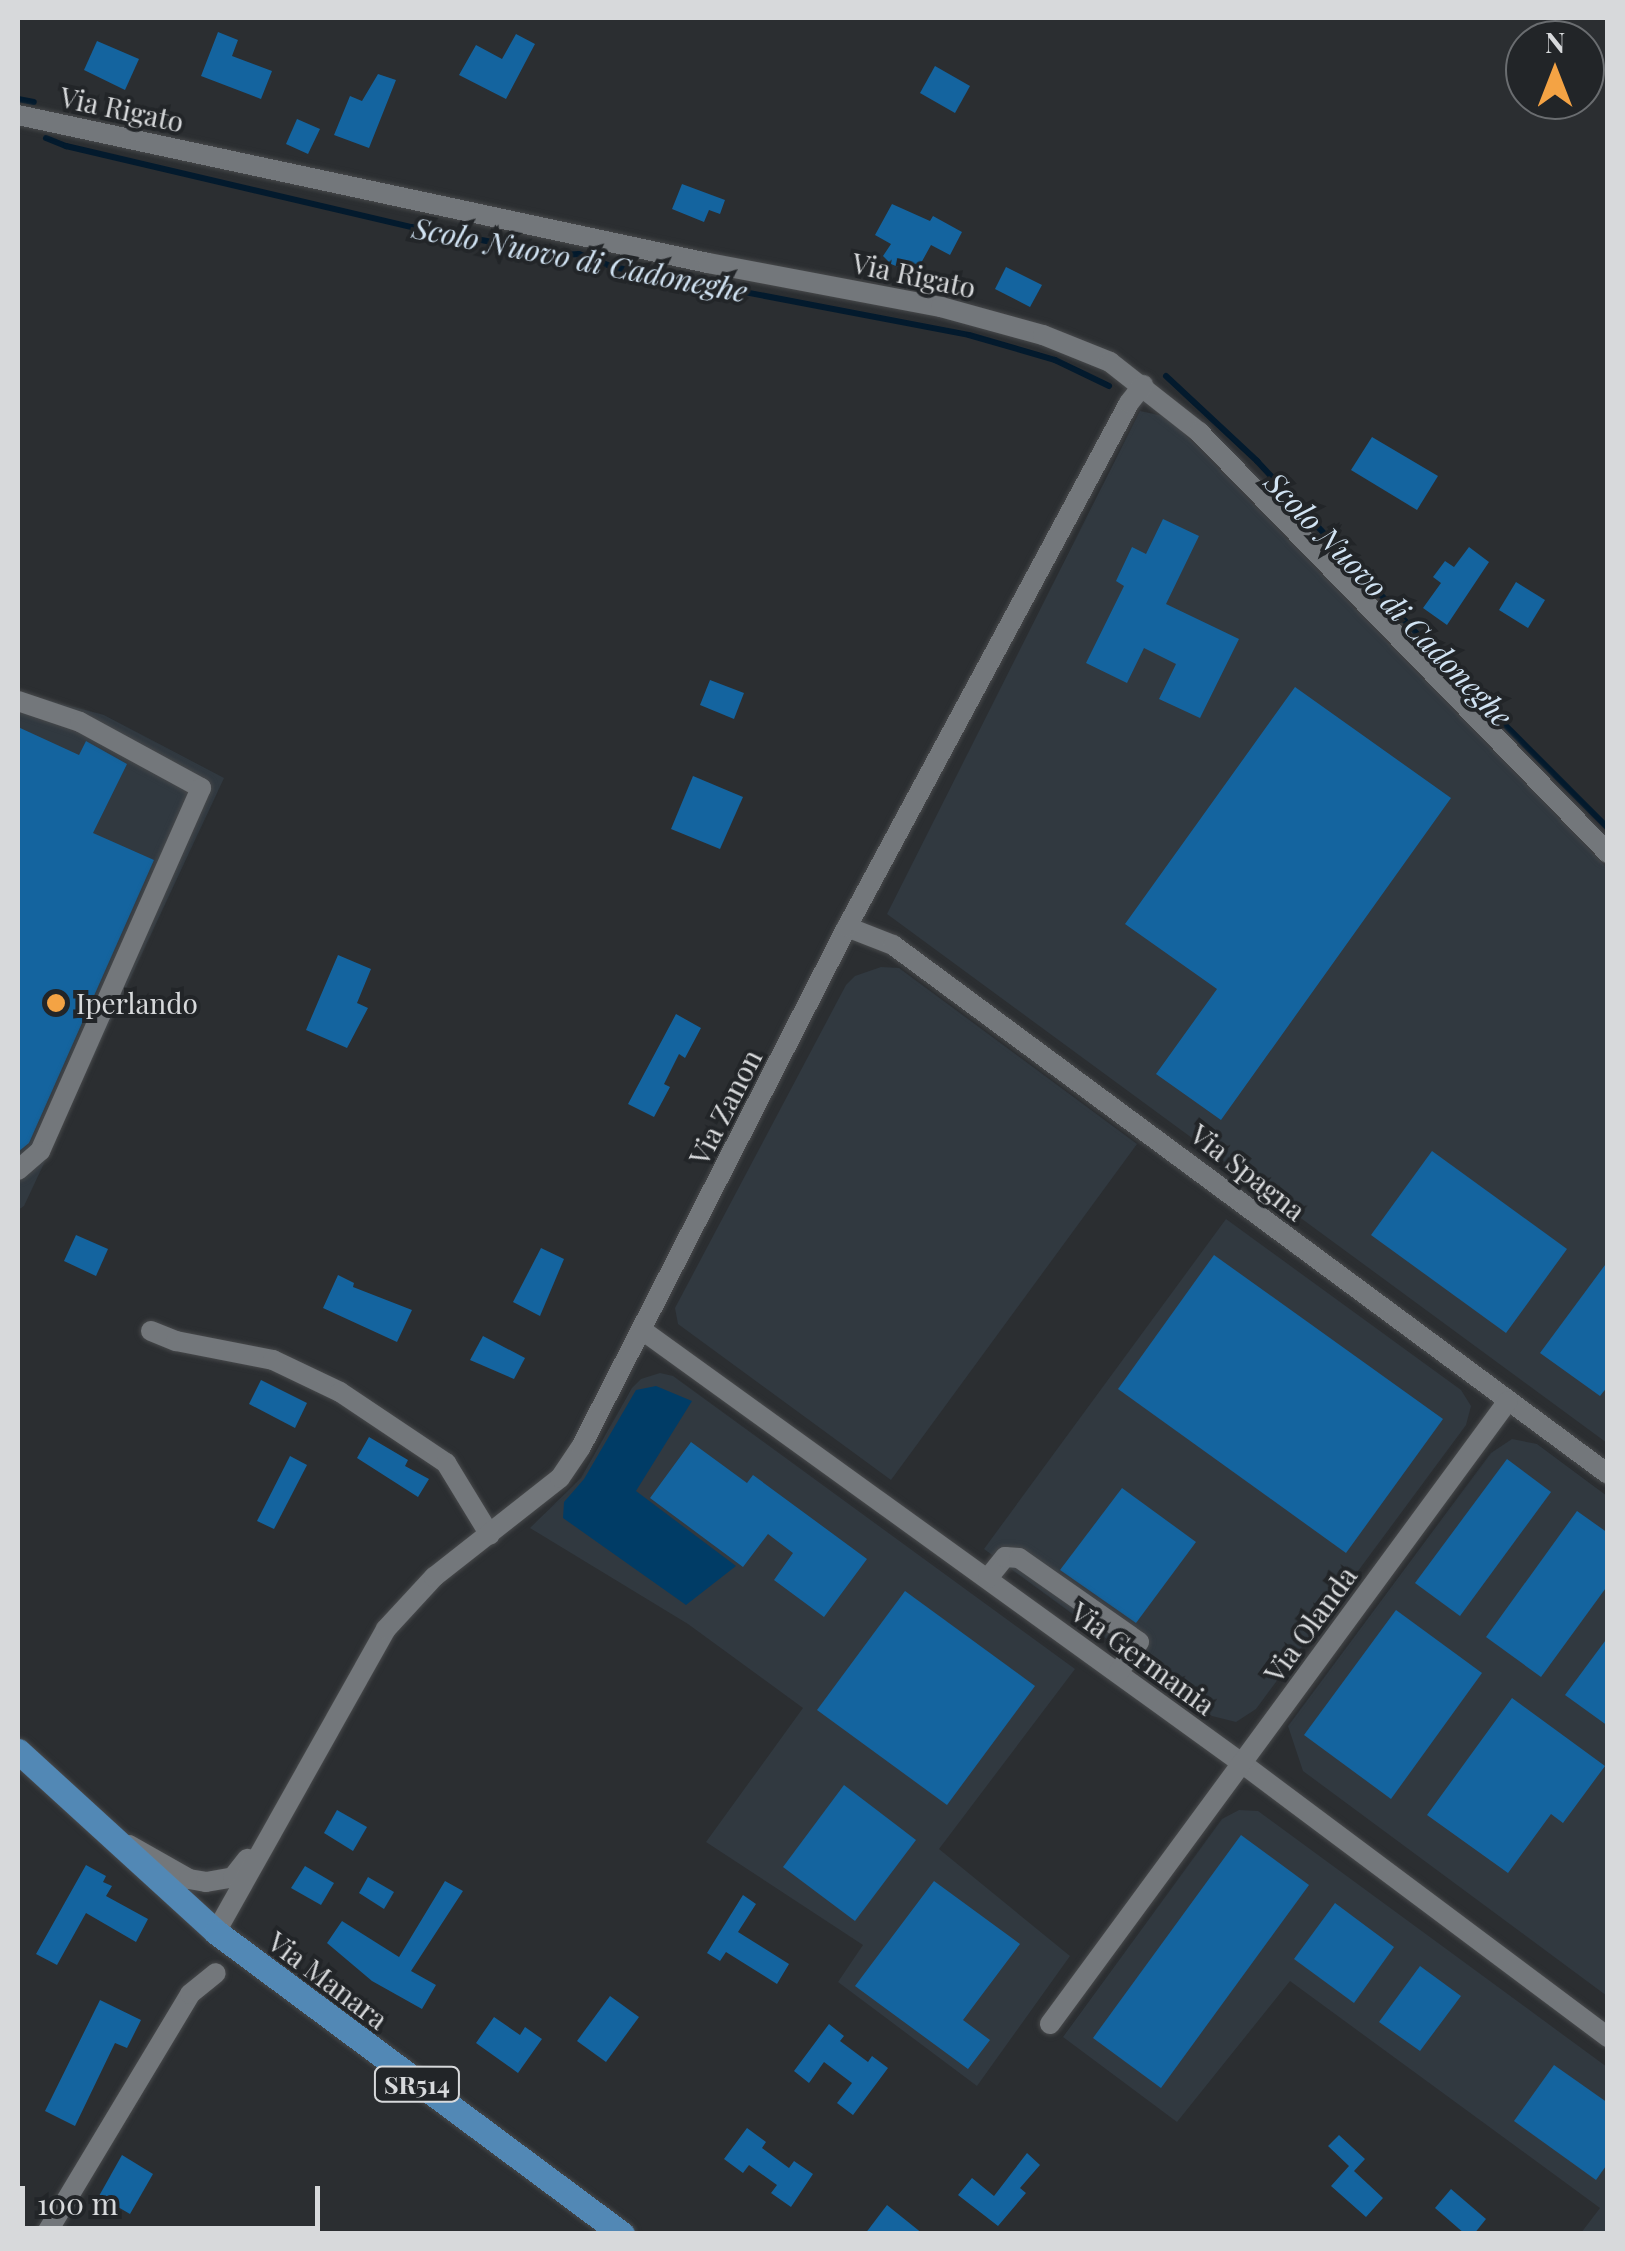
<!DOCTYPE html>
<html>
<head>
<meta charset="utf-8">
<style>
  body { margin:0 }
  #map { position:relative; width:1625px; height:2251px; overflow:hidden; background:#2b2e31; font-family:"Playfair Display",serif }
  div>[style] { position:absolute }
  [style*='--x'] { left:calc(var(--x)*1px); top:calc(var(--y)*1px); width:calc(var(--w)*1px); rotate:calc(var(--a)*1deg) }
  .built>* { inset:0; background:#313940 }
  .green>* { inset:0; background:#003c66 }
  .stream>* { height:6px; margin:-3px; padding:0 3px; transform-origin:3px; border-radius:3px; background:#031a2d }
  .building>* { inset:0; background:#14649f }
  .roads { filter:drop-shadow(0 0 2px #47494b) drop-shadow(0 0 2px #47494b) }
  .minor>* { height:20px; margin:-10px; padding:0 10px; transform-origin:10px; border-radius:10px; background:#73777b }
  .major>* { height:25px; margin:-12.5px; padding:0 12.5px; transform-origin:12.5px; border-radius:12.5px; background:#5288b5 }
  .dots>* { width:28px; height:28px; translate:-50% -50%; box-sizing:border-box; border:5px solid #222528; border-radius:50% }
  span { translate:-50% -50%; white-space:nowrap; text-align:center; line-height:1.15; -webkit-text-stroke:8px #222528; paint-order:stroke }
  .shield-label span { padding:2px 8px; background:#222528; border:2px solid; border-radius:8px; -webkit-text-stroke-width:0 }
  .shield-label { font-size:25px; color:#d7d9db; font-weight:700 }
  .street-label { font-size:28px; color:#d7d9db }
  .poi-label { font-size:28px; color:#d7d9db }
  .left { translate:0 -50%; text-align:left }
  .water-label { font-size:30px; color:#d1e3f3; font-style:italic }
  .frame { position:absolute; inset:0; border:20px solid #d7d9db; pointer-events:none }
  .north { position:absolute; left:1505px; top:20px; width:100px; height:100px; box-sizing:border-box; background:#222528; border:2px solid #6a6d70; border-radius:50%; rotate:0deg; font-size:28px; font-weight:700; line-height:40px; text-align:center; color:#d7d9db }
  .north::after { content:''; display:block; margin:auto; width:35px; height:45px; background:#f4a344; clip-path:polygon(50% 0,100% 100%,50% 72%,0 100%) }
  .scale { position:absolute; left:20px; top:2186px; width:300px; height:45px; box-sizing:border-box; border:5px solid #d7d9db; border-top:0; padding-left:12px; font-size:30px; line-height:35px; white-space:nowrap; color:#d7d9db; -webkit-text-stroke:8px #222528; paint-order:stroke }
</style>
</head>
<body>
<div id="map">
  <div class="built">
    <i style="clip-path:polygon(1140px 411px,1168px 417px,1607px 868px,1607px 1443px,887px 914px)"></i>
    <i style="clip-path:polygon(18px 692px,104px 715px,224px 778px,24px 1206px,18px 1210px)"></i>
    <i style="clip-path:polygon(881px 967px,899px 968px,1137px 1144px,891px 1480px,678px 1324px,675px 1308px,846px 985px,855px 976px)"></i>
    <i style="clip-path:polygon(1226px 1219px,1461px 1390px,1471px 1406px,1466px 1425px,1256px 1709px,1236px 1722px,1212px 1716px,984px 1549px)"></i>
    <i style="clip-path:polygon(660px 1373px,673px 1376px,1075px 1669px,939px 1849px,1070px 1956px,977px 2086px,838px 1982px,863px 1945px,706px 1842px,803px 1708px,688px 1624px,530px 1528px,581px 1478px,632px 1388px,641px 1379px)"></i>
    <i style="clip-path:polygon(1512px 1439px,1537px 1444px,1607px 1496px,1607px 1996px,1303px 1771px,1288px 1726px,1491px 1453px)"></i>
    <i style="clip-path:polygon(1239px 1810px,1258px 1811px,1607px 2067px,1607px 2233px,1581px 2233px,1600px 2208px,1290px 1981px,1177px 2122px,1063px 2037px,1222px 1819px)"></i>
  </div>
  <div class="green">
    <i style="clip-path:polygon(656px 1386px,692px 1401px,636px 1491px,736px 1566px,686px 1605px,563px 1518px,564px 1502px,584px 1479px,636px 1390px)"></i>
  </div>
  <div class="stream">
    <i style="--x:18;--y:99;--w:16;--a:11"></i>
    <i style="--x:46;--y:138;--w:22;--a:22"></i>
    <i style="--x:66;--y:146;--w:355;--a:13.2"></i>
    <i style="--x:412;--y:227;--w:152;--a:10.6"></i>
    <i style="--x:561;--y:255;--w:18;--a:-3"></i>
    <i style="--x:579;--y:254;--w:36;--a:21"></i>
    <i style="--x:613;--y:267;--w:362;--a:10.8"></i>
    <i style="--x:969;--y:335;--w:90;--a:16.2"></i>
    <i style="--x:1055;--y:360;--w:60;--a:25.7"></i>
    <i style="--x:1166;--y:376;--w:125;--a:43"></i>
    <i style="--x:1257;--y:461;--w:294;--a:47.2"></i>
    <i style="--x:1457;--y:677;--w:214;--a:45"></i>
  </div>
  <div class="building">
    <i style="clip-path:polygon(218px 32px,238px 40px,232px 56px,272px 71px,261px 99px,201px 76px)"></i>
    <i style="clip-path:polygon(516px 34px,535px 44px,506px 99px,459px 75px,476px 45px,502px 59px)"></i>
    <i style="clip-path:polygon(97px 41px,139px 59px,125px 90px,84px 70px)"></i>
    <i style="clip-path:polygon(935px 66px,970px 86px,955px 113px,920px 93px)"></i>
    <i style="clip-path:polygon(378px 74px,396px 80px,369px 148px,334px 135px,350px 96px,362px 101px)"></i>
    <i style="clip-path:polygon(297px 119px,320px 129px,308px 154px,286px 144px)"></i>
    <i style="clip-path:polygon(682px 184px,725px 200px,720px 214px,709px 210px,704px 222px,672px 209px)"></i>
    <i style="clip-path:polygon(892px 204px,930px 221px,933px 216px,962px 232px,950px 255px,931px 245px,915px 274px,891px 264px,883px 256px,891px 244px,875px 235px)"></i>
    <i style="clip-path:polygon(1006px 267px,1042px 285px,1030px 307px,995px 289px)"></i>
    <i style="clip-path:polygon(1372px 437px,1438px 476px,1417px 510px,1351px 470px)"></i>
    <i style="clip-path:polygon(1163px 519px,1199px 536px,1166px 604px,1239px 639px,1200px 718px,1159px 699px,1176px 664px,1144px 648px,1127px 683px,1086px 663px,1124px 586px,1116px 581px,1132px 547px,1146px 554px)"></i>
    <i style="clip-path:polygon(1469px 547px,1489px 562px,1447px 625px,1423px 608px,1441px 583px,1433px 577px,1445px 561px,1454px 567px)"></i>
    <i style="clip-path:polygon(1516px 582px,1545px 600px,1528px 628px,1499px 610px)"></i>
    <i style="clip-path:polygon(710px 680px,744px 693px,734px 719px,700px 705px)"></i>
    <i style="clip-path:polygon(1295px 687px,1451px 798px,1221px 1120px,1156px 1074px,1217px 989px,1125px 924px)"></i>
    <i style="clip-path:polygon(18px 727px,79px 755px,86px 741px,127px 764px,93px 833px,154px 860px,29px 1143px,18px 1152px)"></i>
    <i style="clip-path:polygon(693px 776px,743px 797px,720px 849px,671px 829px)"></i>
    <i style="clip-path:polygon(338px 955px,371px 969px,357px 1003px,368px 1008px,347px 1048px,306px 1030px)"></i>
    <i style="clip-path:polygon(676px 1014px,701px 1028px,685px 1058px,679px 1054px,664px 1084px,670px 1087px,654px 1117px,628px 1104px)"></i>
    <i style="clip-path:polygon(1432px 1151px,1567px 1249px,1506px 1333px,1371px 1235px)"></i>
    <i style="clip-path:polygon(76px 1235px,108px 1249px,96px 1276px,64px 1261px)"></i>
    <i style="clip-path:polygon(541px 1248px,564px 1259px,540px 1316px,513px 1302px)"></i>
    <i style="clip-path:polygon(1214px 1255px,1443px 1419px,1346px 1553px,1118px 1389px)"></i>
    <i style="clip-path:polygon(1608px 1261px,1608px 1386px,1600px 1396px,1540px 1353px)"></i>
    <i style="clip-path:polygon(338px 1275px,354px 1283px,353px 1287px,412px 1310px,397px 1342px,323px 1308px)"></i>
    <i style="clip-path:polygon(483px 1336px,525px 1358px,514px 1379px,470px 1360px)"></i>
    <i style="clip-path:polygon(261px 1380px,307px 1403px,295px 1428px,249px 1404px)"></i>
    <i style="clip-path:polygon(369px 1437px,408px 1460px,405px 1466px,429px 1479px,418px 1497px,357px 1458px)"></i>
    <i style="clip-path:polygon(691px 1442px,747px 1483px,753px 1475px,867px 1559px,824px 1617px,774px 1580px,793px 1553px,768px 1534px,743px 1567px,650px 1498px)"></i>
    <i style="clip-path:polygon(290px 1456px,307px 1465px,274px 1529px,257px 1521px)"></i>
    <i style="clip-path:polygon(1507px 1459px,1551px 1492px,1460px 1616px,1415px 1583px)"></i>
    <i style="clip-path:polygon(1122px 1488px,1196px 1542px,1136px 1623px,1060px 1570px)"></i>
    <i style="clip-path:polygon(1577px 1511px,1608px 1533px,1608px 1585px,1541px 1677px,1486px 1637px)"></i>
    <i style="clip-path:polygon(905px 1591px,1035px 1686px,947px 1805px,817px 1710px)"></i>
    <i style="clip-path:polygon(1396px 1610px,1482px 1673px,1391px 1799px,1304px 1735px)"></i>
    <i style="clip-path:polygon(1608px 1637px,1608px 1726px,1565px 1695px)"></i>
    <i style="clip-path:polygon(1512px 1698px,1605px 1766px,1563px 1823px,1551px 1814px,1508px 1873px,1427px 1815px)"></i>
    <i style="clip-path:polygon(844px 1785px,916px 1840px,855px 1921px,783px 1867px)"></i>
    <i style="clip-path:polygon(337px 1810px,367px 1827px,353px 1851px,324px 1833px)"></i>
    <i style="clip-path:polygon(1241px 1835px,1309px 1885px,1161px 2088px,1093px 2038px)"></i>
    <i style="clip-path:polygon(86px 1865px,106px 1876px,103px 1882px,112px 1886px,106px 1896px,148px 1919px,136px 1942px,86px 1913px,57px 1965px,36px 1954px)"></i>
    <i style="clip-path:polygon(305px 1866px,334px 1883px,321px 1905px,291px 1888px)"></i>
    <i style="clip-path:polygon(368px 1877px,394px 1892px,384px 1909px,359px 1893px)"></i>
    <i style="clip-path:polygon(445px 1881px,463px 1891px,411px 1971px,436px 1985px,422px 2009px,372px 1981px,327px 1943px,342px 1921px,399px 1957px)"></i>
    <i style="clip-path:polygon(934px 1881px,1020px 1944px,963px 2020px,990px 2040px,968px 2069px,855px 1986px)"></i>
    <i style="clip-path:polygon(743px 1895px,756px 1904px,738px 1932px,789px 1964px,777px 1984px,726px 1952px,720px 1961px,707px 1953px)"></i>
    <i style="clip-path:polygon(1335px 1903px,1394px 1947px,1354px 2003px,1294px 1959px)"></i>
    <i style="clip-path:polygon(1420px 1966px,1461px 1996px,1420px 2051px,1379px 2022px)"></i>
    <i style="clip-path:polygon(610px 1996px,639px 2017px,606px 2062px,577px 2041px)"></i>
    <i style="clip-path:polygon(100px 2000px,141px 2020px,127px 2048px,115px 2043px,75px 2126px,45px 2111px)"></i>
    <i style="clip-path:polygon(494px 2017px,520px 2035px,525px 2027px,542px 2039px,518px 2073px,476px 2043px)"></i>
    <i style="clip-path:polygon(829px 2024px,844px 2036px,840px 2041px,868px 2062px,872px 2056px,888px 2068px,853px 2115px,837px 2103px,852px 2083px,824px 2062px,809px 2083px,794px 2071px)"></i>
    <i style="clip-path:polygon(1554px 2065px,1608px 2103px,1608px 2163px,1596px 2180px,1514px 2121px)"></i>
    <i style="clip-path:polygon(747px 2128px,766px 2142px,762px 2148px,789px 2168px,794px 2161px,813px 2174px,791px 2207px,771px 2193px,777px 2185px,749px 2165px,743px 2173px,724px 2159px)"></i>
    <i style="clip-path:polygon(1339px 2135px,1365px 2159px,1354px 2171px,1383px 2198px,1366px 2217px,1331px 2186px,1349px 2166px,1328px 2146px)"></i>
    <i style="clip-path:polygon(1027px 2153px,1040px 2165px,1020px 2188px,1026px 2193px,998px 2226px,958px 2195px,972px 2178px,994px 2196px)"></i>
    <i style="clip-path:polygon(122px 2155px,153px 2174px,130px 2214px,99px 2196px)"></i>
    <i style="clip-path:polygon(1451px 2189px,1486px 2219px,1474px 2234px,1465px 2234px,1435px 2208px)"></i>
    <i style="clip-path:polygon(887px 2205px,923px 2234px,865px 2234px)"></i>
  </div>
  <div class="roads">
    <div class="minor">
      <i style="--x:18;--y:115;--w:706;--a:12.11"></i>
      <i style="--x:708;--y:263;--w:237;--a:10.7"></i>
      <i style="--x:941;--y:307;--w:106;--a:15.4"></i>
      <i style="--x:1043;--y:335;--w:72;--a:21.9"></i>
      <i style="--x:1110;--y:362;--w:113;--a:38.2"></i>
      <i style="--x:1199;--y:432;--w:587;--a:45.83"></i>
      <i style="--x:18;--y:701;--w:65;--a:18.7"></i>
      <i style="--x:80;--y:722;--w:138;--a:28.6"></i>
      <i style="--x:201;--y:788;--w:397;--a:113.9"></i>
      <i style="--x:40;--y:1151;--w:29;--a:139"></i>
      <i style="--x:847;--y:927;--w:49;--a:21.4"></i>
      <i style="--x:893;--y:945;--w:889;--a:36.5"></i>
      <i style="--x:642;--y:1330;--w:741;--a:35.83"></i>
      <i style="--x:1243;--y:1764;--w:456;--a:36.8"></i>
      <i style="--x:151;--y:1331;--w:27;--a:22"></i>
      <i style="--x:176;--y:1341;--w:99;--a:11.1"></i>
      <i style="--x:273;--y:1360;--w:74;--a:25.5"></i>
      <i style="--x:340;--y:1392;--w:128;--a:33.8"></i>
      <i style="--x:446;--y:1463;--w:84;--a:58.6"></i>
      <i style="--x:988;--y:1578;--w:27;--a:-51"></i>
      <i style="--x:1005;--y:1557;--w:14;--a:4"></i>
      <i style="--x:1019;--y:1558;--w:146;--a:35"></i>
      <i style="--x:1139;--y:1642;--w:37;--a:124"></i>
      <i style="--x:129;--y:1845;--w:69;--a:29.5"></i>
      <i style="--x:189;--y:1879;--w:17;--a:10"></i>
      <i style="--x:206;--y:1882;--w:27;--a:-10"></i>
      <i style="--x:233;--y:1877;--w:23;--a:-52"></i>
      <i style="--x:216;--y:1932;--w:347;--a:-60.7"></i>
      <i style="--x:386;--y:1629;--w:71;--a:-47.3"></i>
      <i style="--x:434;--y:1577;--w:160;--a:-38.2"></i>
      <i style="--x:560;--y:1478;--w:37;--a:-56"></i>
      <i style="--x:581;--y:1447;--w:584;--a:-62.91"></i>
      <i style="--x:847;--y:927;--w:595;--a:-61.71"></i>
      <i style="--x:1129;--y:403;--w:23;--a:-52"></i>
      <i style="--x:1050;--y:2024;--w:773;--a:-53.68"></i>
      <i style="--x:46;--y:2234;--w:280;--a:-59"></i>
      <i style="--x:190;--y:1994;--w:33;--a:-39"></i>
    </div>
    <div class="major">
      <i style="--x:18;--y:1751;--w:268;--a:42.4"></i>
      <i style="--x:216;--y:1932;--w:506;--a:36.64"></i>
    </div>
  </div>
  <div class="dots">
    <i style="left:56px;top:1003px;background:#f4a344"></i>
  </div>
  <div class="shield-label">
    <span style="left:417px;top:2084px">SR514</span>
  </div>
  <div class="street-label">
    <span style="left:122px;top:109px;rotate:12deg">Via Rigato</span>
    <span style="left:914px;top:275px;rotate:12deg">Via Rigato</span>
    <span style="left:725px;top:1107px;rotate:-63deg">Via Zanon</span>
    <span style="left:1248px;top:1172px;rotate:38deg">Via Spagna</span>
    <span style="left:1310px;top:1624px;rotate:-54deg">Via Olanda</span>
    <span style="left:1143px;top:1658px;rotate:36deg">Via Germania</span>
    <span style="left:328px;top:1980px;rotate:37deg">Via Manara</span>
  </div>
  <div class="poi-label">
    <span class="left" style="left:76px;top:1003px">Iperlando</span>
  </div>
  <div class="water-label">
    <span style="left:580px;top:259px;rotate:11deg">Scolo Nuovo di Cadoneghe</span>
    <span style="left:1389px;top:599px;rotate:46deg">Scolo Nuovo di Cadoneghe</span>
  </div>
  <div class="frame"></div>
  <div class="north">N</div>
  <div class="scale">100 m</div>
</div>
</body>
</html>
